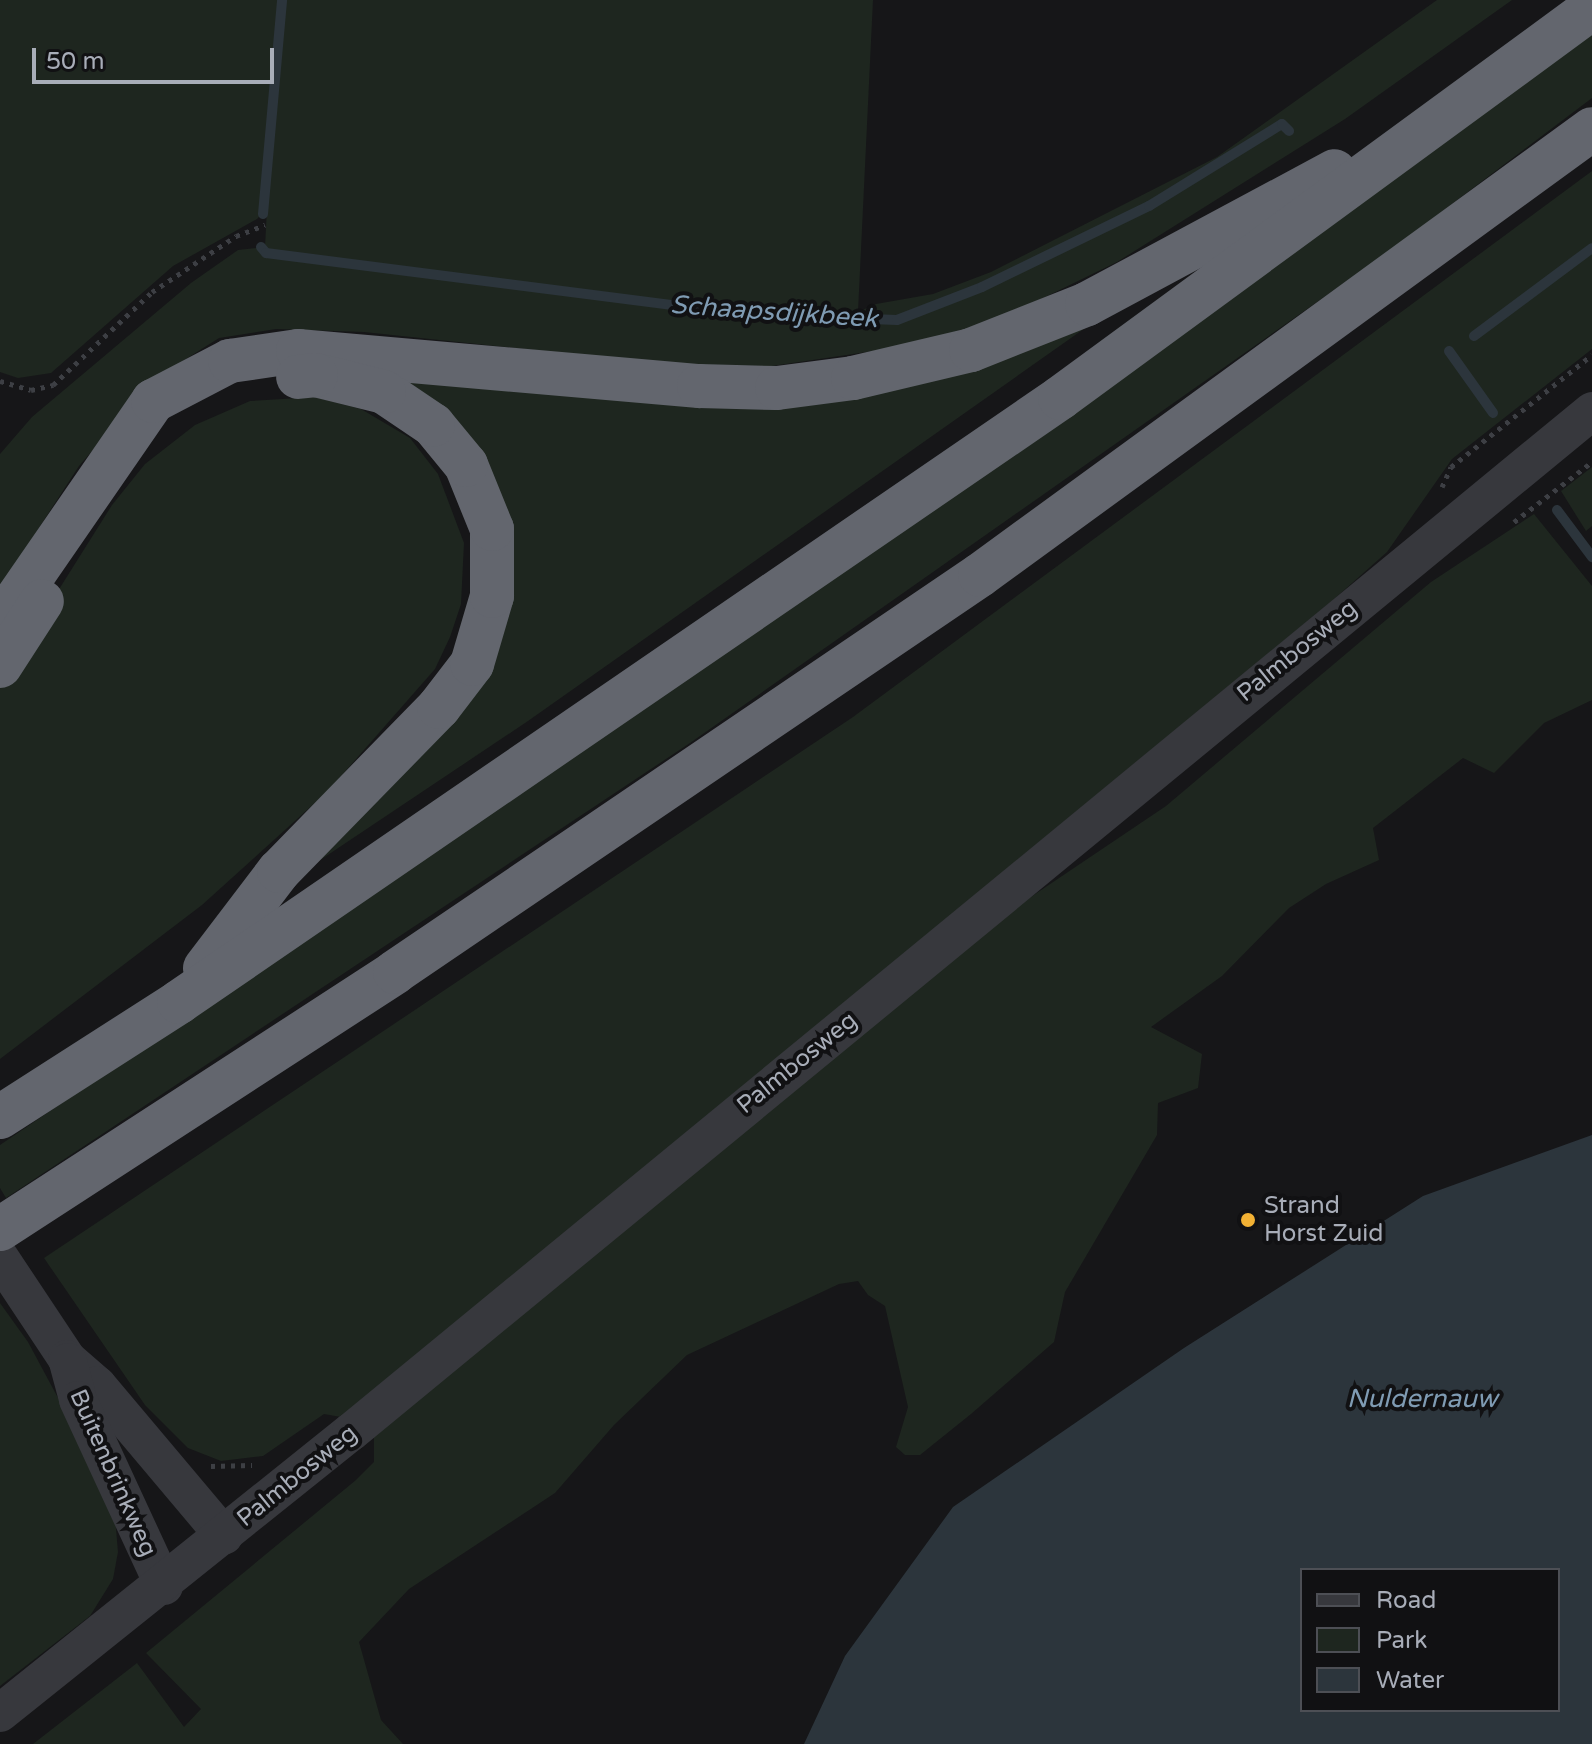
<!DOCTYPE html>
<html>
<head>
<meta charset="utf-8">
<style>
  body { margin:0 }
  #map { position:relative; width:1592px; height:1744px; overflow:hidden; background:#161618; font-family:"Varela Round",sans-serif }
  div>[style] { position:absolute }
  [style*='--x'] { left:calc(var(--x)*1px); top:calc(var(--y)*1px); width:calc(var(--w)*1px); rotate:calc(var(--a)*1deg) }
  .green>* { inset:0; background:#1e261f }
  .water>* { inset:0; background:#2c353c }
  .stream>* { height:10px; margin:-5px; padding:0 5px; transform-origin:5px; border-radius:5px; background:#2c353c }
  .path>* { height:5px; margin-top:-2.5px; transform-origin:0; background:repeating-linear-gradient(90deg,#3d3f44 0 4px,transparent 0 10px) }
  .minor>* { height:38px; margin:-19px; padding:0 19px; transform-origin:19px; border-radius:19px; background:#37383d }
  .highway>* { height:44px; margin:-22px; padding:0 22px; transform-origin:22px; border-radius:22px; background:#63666e }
  .dots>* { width:22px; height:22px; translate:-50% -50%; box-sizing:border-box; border:4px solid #111113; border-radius:50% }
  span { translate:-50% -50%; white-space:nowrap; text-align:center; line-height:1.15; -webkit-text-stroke:8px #111113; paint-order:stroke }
  .street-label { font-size:24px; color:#a8adb8 }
  .poi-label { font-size:24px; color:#a8adb8 }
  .left { translate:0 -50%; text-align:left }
  .water-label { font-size:26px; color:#7f9bb3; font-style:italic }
  .legend { position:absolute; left:1300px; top:1568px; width:260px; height:144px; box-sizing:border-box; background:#111113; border:2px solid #4d4f55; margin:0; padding:10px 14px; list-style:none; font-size:24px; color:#a8adb8 }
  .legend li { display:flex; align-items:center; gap:16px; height:40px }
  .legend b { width:40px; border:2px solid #4d4f55 }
  .scale { position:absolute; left:32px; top:48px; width:242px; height:36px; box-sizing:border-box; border:4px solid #a8adb8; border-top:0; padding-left:10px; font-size:24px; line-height:28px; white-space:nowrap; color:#a8adb8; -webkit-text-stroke:6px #111113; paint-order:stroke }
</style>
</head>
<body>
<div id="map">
  <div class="green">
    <i style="clip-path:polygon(0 0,873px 0,858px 312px,876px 304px,933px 294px,991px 272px,1217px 157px,1437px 0,1512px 0,1345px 119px,1117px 262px,992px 323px,921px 344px,772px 366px,676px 365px,364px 332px,276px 329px,219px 338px,178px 364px,133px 404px,79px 466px,0 588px,0 454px,32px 417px,191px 283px,238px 250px,265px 247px,267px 208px,257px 219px,173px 266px,51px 373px,18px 378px,0 372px)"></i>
    <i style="clip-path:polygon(1592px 26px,1592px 98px,1391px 250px,690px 743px,6px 1198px,0 1188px,0 1145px,656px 700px)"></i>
    <i style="clip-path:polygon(1592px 171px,1592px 349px,1452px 459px,1387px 552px,1333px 600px,341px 1417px,324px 1414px,263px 1456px,221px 1461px,188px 1448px,145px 1405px,44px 1258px,853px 717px)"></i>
    <i style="clip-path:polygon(1142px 288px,528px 721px,265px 897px,451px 711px,498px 514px,365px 368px,721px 402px)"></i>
    <i style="clip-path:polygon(315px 397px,361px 409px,410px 438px,438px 474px,464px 543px,461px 604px,450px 637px,435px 669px,328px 791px,202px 905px,0 1059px,0 683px,112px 505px,145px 464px,195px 425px,250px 401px)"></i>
    <i style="clip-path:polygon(1592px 467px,1592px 526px,1586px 531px,1561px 491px)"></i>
    <i style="clip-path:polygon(1534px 514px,1592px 586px,1592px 700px,1544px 723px,1494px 773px,1463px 758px,1373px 828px,1379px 860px,1326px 884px,1289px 908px,1222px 976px,1151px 1027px,1202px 1054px,1198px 1088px,1158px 1103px,1157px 1135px,1065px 1292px,1054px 1342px,971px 1414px,920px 1455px,905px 1455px,896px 1447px,908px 1407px,885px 1306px,868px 1295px,858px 1281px,839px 1284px,687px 1355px,614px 1425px,555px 1493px,409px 1589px,359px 1642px,381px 1720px,403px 1744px,33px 1744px,137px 1663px,184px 1727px,201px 1709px,146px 1653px,356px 1480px,374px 1462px,374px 1433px,998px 919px,1166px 806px,1431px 582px)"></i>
    <i style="clip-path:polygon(0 1303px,28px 1342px,93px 1463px,115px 1517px,118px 1552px,113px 1579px,90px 1616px,0 1686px)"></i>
  </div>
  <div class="water">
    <i style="clip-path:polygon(evenodd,1592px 1135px,1592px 1744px,804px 1744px,845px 1656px,953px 1507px,1184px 1348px,1423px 1196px,1592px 1135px,1302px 1570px,1558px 1570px,1558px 1710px,1302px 1710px,1302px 1570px)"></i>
  </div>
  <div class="stream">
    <i style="--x:263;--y:214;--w:215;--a:-84.9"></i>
    <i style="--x:261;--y:247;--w:8;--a:50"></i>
    <i style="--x:266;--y:253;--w:481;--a:7.3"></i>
    <i style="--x:743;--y:314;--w:154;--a:2.2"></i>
    <i style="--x:897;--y:320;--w:91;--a:-21.2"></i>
    <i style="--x:982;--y:287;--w:186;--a:-25.9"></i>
    <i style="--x:1149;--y:206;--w:156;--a:-31.7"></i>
    <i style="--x:1282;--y:124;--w:10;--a:45"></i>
    <i style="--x:1474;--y:336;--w:147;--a:-36.7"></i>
    <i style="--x:1449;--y:351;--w:76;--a:54.6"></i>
    <i style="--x:1557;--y:510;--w:59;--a:53.3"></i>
  </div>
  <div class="path">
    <i style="--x:0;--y:381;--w:32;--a:16"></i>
    <i style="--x:31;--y:390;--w:23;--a:-13"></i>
    <i style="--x:53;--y:385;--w:136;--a:-43.2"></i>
    <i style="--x:152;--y:292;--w:101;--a:-33.7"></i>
    <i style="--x:236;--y:236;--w:31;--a:-21"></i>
    <i style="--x:1442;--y:487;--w:22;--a:-66"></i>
    <i style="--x:1451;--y:467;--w:180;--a:-38.5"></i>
    <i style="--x:1514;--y:522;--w:98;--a:-37.6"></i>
    <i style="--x:211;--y:1466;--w:41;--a:-1.4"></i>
  </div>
  <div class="minor">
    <i style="--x:0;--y:1258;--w:121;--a:56.4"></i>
    <i style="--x:67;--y:1359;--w:40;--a:41"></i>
    <i style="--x:97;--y:1385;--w:197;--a:49.9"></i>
    <i style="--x:68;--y:1362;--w:39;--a:75"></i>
    <i style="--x:78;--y:1400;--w:205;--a:65.2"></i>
    <i style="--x:0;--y:1713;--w:450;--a:-38.7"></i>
    <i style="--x:351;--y:1432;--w:1607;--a:-39.44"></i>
  </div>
  <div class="highway">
    <i style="--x:0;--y:623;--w:270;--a:-55.4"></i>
    <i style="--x:153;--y:401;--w:87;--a:-27.5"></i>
    <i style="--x:230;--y:361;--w:69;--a:-8.4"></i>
    <i style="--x:298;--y:351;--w:403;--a:5"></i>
    <i style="--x:699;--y:386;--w:78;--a:1.5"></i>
    <i style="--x:777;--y:388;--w:77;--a:-7.5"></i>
    <i style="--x:853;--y:378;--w:121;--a:-13.3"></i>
    <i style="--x:971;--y:350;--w:125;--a:-21.6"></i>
    <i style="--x:1087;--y:304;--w:281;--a:-28.2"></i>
    <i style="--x:0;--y:666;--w:77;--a:-57.1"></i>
    <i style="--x:205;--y:968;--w:122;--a:-52.7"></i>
    <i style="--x:279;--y:871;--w:229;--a:-45.7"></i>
    <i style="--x:439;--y:707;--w:54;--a:-52.5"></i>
    <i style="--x:472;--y:664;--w:71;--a:-73.6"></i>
    <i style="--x:492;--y:596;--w:67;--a:-90"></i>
    <i style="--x:492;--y:529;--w:69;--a:-112.1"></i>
    <i style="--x:466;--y:465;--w:52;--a:-129.5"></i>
    <i style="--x:433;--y:425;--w:59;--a:-146"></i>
    <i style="--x:384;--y:392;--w:70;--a:-166"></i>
    <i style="--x:316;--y:375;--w:18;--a:174"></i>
    <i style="--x:0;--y:1117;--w:213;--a:-32.7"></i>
    <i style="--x:179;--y:1002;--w:1068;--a:-34.43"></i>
    <i style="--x:1060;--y:398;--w:660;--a:-36.24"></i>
    <i style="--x:0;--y:1229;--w:471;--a:-33"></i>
    <i style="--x:395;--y:972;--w:707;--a:-34.16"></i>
    <i style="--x:980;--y:575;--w:757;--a:-36.08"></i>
  </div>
  <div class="dots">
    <i style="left:1248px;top:1220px;background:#f2b134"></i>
  </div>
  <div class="street-label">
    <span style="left:1297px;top:651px;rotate:-39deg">Palmbosweg</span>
    <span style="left:797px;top:1063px;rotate:-39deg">Palmbosweg</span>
    <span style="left:113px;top:1473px;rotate:66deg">Buitenbrinkweg</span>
    <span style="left:297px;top:1476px;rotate:-39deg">Palmbosweg</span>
  </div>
  <div class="poi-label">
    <span class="left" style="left:1264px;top:1220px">Strand<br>Horst Zuid</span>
  </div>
  <div class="water-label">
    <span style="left:774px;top:312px;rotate:4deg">Schaapsdijkbeek</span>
    <span style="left:1422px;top:1399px">Nuldernauw</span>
  </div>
  <ul class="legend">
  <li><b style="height:10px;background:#37383d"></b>Road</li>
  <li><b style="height:22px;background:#1e261f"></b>Park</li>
  <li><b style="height:22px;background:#2c353c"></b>Water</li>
  </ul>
  <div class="scale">50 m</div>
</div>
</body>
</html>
